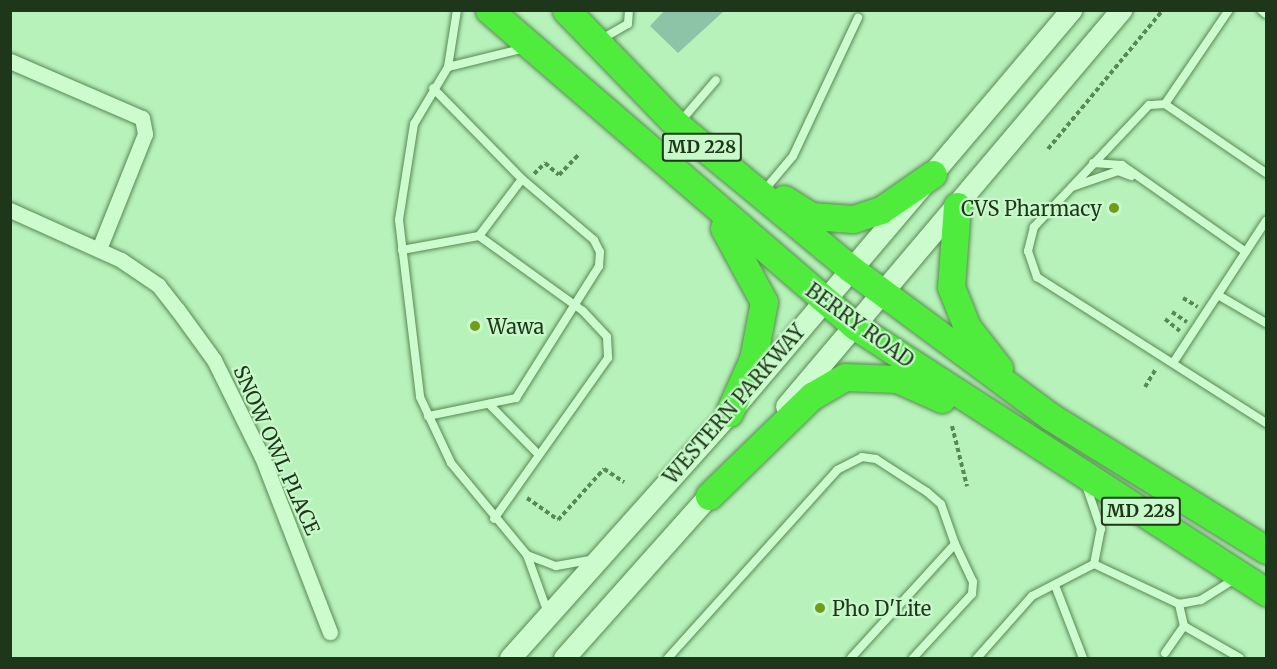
<!DOCTYPE html>
<html>
<head>
<meta charset="utf-8">
<style>
  body { margin:0 }
  #map { position:relative; width:1277px; height:669px; overflow:hidden; background:#b8f2bb; font-family:Merriweather,serif }
  div>[style] { position:absolute }
  [style*='--x'] { left:calc(var(--x)*1px); top:calc(var(--y)*1px); width:calc(var(--w)*1px); rotate:calc(var(--a)*1deg) }
  .cemetery>* { inset:0; background:#8dc3a6 }
  .path>* { height:4px; margin-top:-2px; transform-origin:0; background:repeating-linear-gradient(90deg,#598952 0 4.5px,transparent 0 7.5px) }
  .roads { filter:drop-shadow(0 0 2px #598952) drop-shadow(0 0 2px #598952) }
  .lane>* { height:8px; margin:-4px; padding:0 4px; transform-origin:4px; border-radius:4px; background:#ccfcce }
  .street>* { height:15px; margin:-7.5px; padding:0 7.5px; transform-origin:7.5px; border-radius:7.5px; background:#ccfcce }
  .secondary>* { height:21px; margin:-10.5px; padding:0 10.5px; transform-origin:10.5px; border-radius:10.5px; background:#ccfcce }
  .highway>* { height:27px; margin:-13.5px; padding:0 13.5px; transform-origin:13.5px; border-radius:13.5px; background:#4fec3e }
  .dots>* { width:16px; height:16px; translate:-50% -50%; box-sizing:border-box; border:3px solid #c8f9cb; border-radius:50% }
  span { translate:-50% -50%; white-space:nowrap; text-align:center; line-height:1.15; -webkit-text-stroke:4.5px #c8f9cb; paint-order:stroke }
  .shield-label span { padding:2px 4px; background:#c8f9cb; border:2px solid; border-radius:4px; -webkit-text-stroke-width:0 }
  .shield-label { font-size:18px; color:#1e3619; font-weight:700 }
  .poi-label { font-size:20px; color:#1e3619 }
  .right { translate:-100% -50%; text-align:right }
  .left { translate:0 -50%; text-align:left }
  .street-label { font-size:20px; color:#1e3619 }
  .frame { position:absolute; inset:0; border:12px solid #1e3619; pointer-events:none }
</style>
</head>
<body>
<div id="map">
  <div class="cemetery">
    <i style="clip-path:polygon(664px 11px,664px 10px,724px 11px,678px 53px,650px 26px)"></i>
  </div>
  <div class="path">
    <i style="--x:1048;--y:149;--w:180;--a:-50.4"></i>
    <i style="--x:534;--y:174;--w:16;--a:-45"></i>
    <i style="--x:545;--y:163;--w:18;--a:41"></i>
    <i style="--x:559;--y:175;--w:30;--a:-46"></i>
    <i style="--x:1183;--y:298;--w:17;--a:31"></i>
    <i style="--x:1172;--y:312;--w:18;--a:34"></i>
    <i style="--x:1165;--y:319;--w:19;--a:39"></i>
    <i style="--x:1145;--y:387;--w:21;--a:-59"></i>
    <i style="--x:952;--y:426;--w:62;--a:76"></i>
    <i style="--x:527;--y:498;--w:38;--a:35"></i>
    <i style="--x:558;--y:520;--w:69;--a:-48"></i>
    <i style="--x:604;--y:469;--w:24;--a:33"></i>
  </div>
  <div class="roads">
    <div class="lane">
      <i style="--x:457;--y:10;--w:58;--a:99"></i>
      <i style="--x:448;--y:67;--w:66;--a:120.8"></i>
      <i style="--x:414;--y:124;--w:97;--a:98.9"></i>
      <i style="--x:399;--y:220;--w:178;--a:83.2"></i>
      <i style="--x:420;--y:397;--w:73;--a:64.8"></i>
      <i style="--x:451;--y:463;--w:119;--a:50.4"></i>
      <i style="--x:527;--y:555;--w:31;--a:21"></i>
      <i style="--x:556;--y:566;--w:36;--a:-10"></i>
      <i style="--x:1261;--y:10;--w:6;--a:39"></i>
      <i style="--x:600;--y:40;--w:32;--a:-30"></i>
      <i style="--x:628;--y:24;--w:14;--a:-86"></i>
      <i style="--x:448;--y:67;--w:79;--a:-13.9"></i>
      <i style="--x:1165;--y:104;--w:114;--a:-55.8"></i>
      <i style="--x:680;--y:122;--w:55;--a:-49.4"></i>
      <i style="--x:1093;--y:163;--w:29;--a:4"></i>
      <i style="--x:1122;--y:165;--w:151;--a:35.1"></i>
      <i style="--x:1266;--y:173;--w:122;--a:-145.7"></i>
      <i style="--x:1165;--y:104;--w:16;--a:176"></i>
      <i style="--x:1149;--y:105;--w:168;--a:133.3"></i>
      <i style="--x:1034;--y:227;--w:25;--a:104"></i>
      <i style="--x:1028;--y:251;--w:28;--a:71"></i>
      <i style="--x:1037;--y:277;--w:272;--a:32.5"></i>
      <i style="--x:767;--y:187;--w:40;--a:-50"></i>
      <i style="--x:793;--y:156;--w:153;--a:-64.8"></i>
      <i style="--x:1072;--y:187;--w:49;--a:-19.2"></i>
      <i style="--x:1118;--y:171;--w:14;--a:21"></i>
      <i style="--x:479;--y:236;--w:128;--a:35.8"></i>
      <i style="--x:583;--y:311;--w:35;--a:47"></i>
      <i style="--x:607;--y:337;--w:21;--a:87"></i>
      <i style="--x:608;--y:358;--w:197;--a:125.3"></i>
      <i style="--x:402;--y:250;--w:78;--a:-10.3"></i>
      <i style="--x:479;--y:236;--w:71;--a:-53"></i>
      <i style="--x:1218;--y:295;--w:56;--a:30.3"></i>
      <i style="--x:1173;--y:363;--w:170;--a:-56.8"></i>
      <i style="--x:489;--y:404;--w:71;--a:45.6"></i>
      <i style="--x:428;--y:416;--w:90;--a:-11.6"></i>
      <i style="--x:516;--y:398;--w:156;--a:-57.8"></i>
      <i style="--x:599;--y:266;--w:14;--a:-86"></i>
      <i style="--x:600;--y:252;--w:13;--a:-117"></i>
      <i style="--x:594;--y:240;--w:94;--a:-139.7"></i>
      <i style="--x:522;--y:179;--w:127;--a:-134.4"></i>
      <i style="--x:527;--y:555;--w:62;--a:70.1"></i>
      <i style="--x:1094;--y:564;--w:94;--a:25.2"></i>
      <i style="--x:1179;--y:604;--w:22;--a:-10"></i>
      <i style="--x:1201;--y:600;--w:39;--a:-32"></i>
      <i style="--x:1056;--y:588;--w:75;--a:68.9"></i>
      <i style="--x:1184;--y:626;--w:64;--a:29.7"></i>
      <i style="--x:1165;--y:653;--w:33;--a:-55"></i>
      <i style="--x:1184;--y:626;--w:23;--a:-103"></i>
      <i style="--x:668;--y:658;--w:253;--a:-48"></i>
      <i style="--x:837;--y:470;--w:28;--a:-27"></i>
      <i style="--x:862;--y:457;--w:14;--a:8"></i>
      <i style="--x:876;--y:459;--w:61;--a:32.9"></i>
      <i style="--x:927;--y:492;--w:18;--a:41"></i>
      <i style="--x:941;--y:504;--w:42;--a:70.7"></i>
      <i style="--x:955;--y:544;--w:154;--a:132.4"></i>
      <i style="--x:913;--y:658;--w:87;--a:-47.3"></i>
      <i style="--x:972;--y:594;--w:12;--a:-85"></i>
      <i style="--x:973;--y:582;--w:42;--a:-115.3"></i>
      <i style="--x:977;--y:658;--w:83;--a:-48.4"></i>
      <i style="--x:1032;--y:596;--w:70;--a:-27.3"></i>
      <i style="--x:1094;--y:564;--w:36;--a:-79"></i>
      <i style="--x:1101;--y:529;--w:43;--a:-108.9"></i>
    </div>
    <div class="street">
      <i style="--x:10;--y:61;--w:144;--a:23.4"></i>
      <i style="--x:142;--y:118;--w:16;--a:79"></i>
      <i style="--x:145;--y:134;--w:124;--a:111.8"></i>
      <i style="--x:10;--y:210;--w:122;--a:24.2"></i>
      <i style="--x:121;--y:260;--w:45;--a:34"></i>
      <i style="--x:158;--y:285;--w:31;--a:52"></i>
      <i style="--x:177;--y:309;--w:63;--a:54"></i>
      <i style="--x:214;--y:360;--w:108;--a:63.7"></i>
      <i style="--x:262;--y:457;--w:188;--a:68.8"></i>
    </div>
    <div class="secondary">
      <i style="--x:786;--y:406;--w:519;--a:-49.77"></i>
      <i style="--x:510;--y:658;--w:329;--a:-48.2"></i>
      <i style="--x:729;--y:413;--w:529;--a:-49.68"></i>
      <i style="--x:564;--y:658;--w:233;--a:-48.3"></i>
    </div>
    <div class="highway">
      <i style="--x:489;--y:10;--w:484;--a:40.8"></i>
      <i style="--x:855;--y:326;--w:490;--a:32.9"></i>
      <i style="--x:566;--y:10;--w:160;--a:46"></i>
      <i style="--x:677;--y:125;--w:226;--a:39.6"></i>
      <i style="--x:851;--y:269;--w:249;--a:36.5"></i>
      <i style="--x:1051;--y:417;--w:253;--a:31.7"></i>
      <i style="--x:784;--y:199;--w:32;--a:32"></i>
      <i style="--x:811;--y:216;--w:42;--a:4.1"></i>
      <i style="--x:853;--y:219;--w:29;--a:-18"></i>
      <i style="--x:881;--y:210;--w:63;--a:-34.7"></i>
      <i style="--x:957;--y:206;--w:81;--a:94.2"></i>
      <i style="--x:951;--y:287;--w:43;--a:68.2"></i>
      <i style="--x:967;--y:327;--w:52;--a:52"></i>
      <i style="--x:724;--y:228;--w:84;--a:61.6"></i>
      <i style="--x:764;--y:302;--w:58;--a:100.9"></i>
      <i style="--x:753;--y:359;--w:59;--a:114"></i>
      <i style="--x:709;--y:496;--w:144;--a:-44.2"></i>
      <i style="--x:812;--y:396;--w:38;--a:-30"></i>
      <i style="--x:845;--y:377;--w:52;--a:2.2"></i>
      <i style="--x:897;--y:379;--w:49;--a:24"></i>
    </div>
  </div>
  <div class="dots">
    <i style="left:1114px;top:208px;background:#729d1c"></i>
    <i style="left:475px;top:326px;background:#729d1c"></i>
    <i style="left:820px;top:608px;background:#729d1c"></i>
  </div>
  <div class="shield-label">
    <span style="left:702px;top:147px">MD 228</span>
    <span style="left:1141px;top:511px">MD 228</span>
  </div>
  <div class="poi-label">
    <span class="right" style="left:1102px;top:208px">CVS Pharmacy</span>
    <span class="left" style="left:487px;top:326px">Wawa</span>
    <span class="left" style="left:832px;top:608px">Pho D'Lite</span>
  </div>
  <div class="street-label">
    <span style="left:860px;top:325px;rotate:36deg">BERRY ROAD</span>
    <span style="left:734px;top:404px;rotate:-49deg">WESTERN PARKWAY</span>
    <span style="left:277px;top:450px;rotate:66deg">SNOW OWL PLACE</span>
  </div>
  <div class="frame"></div>
</div>
</body>
</html>
